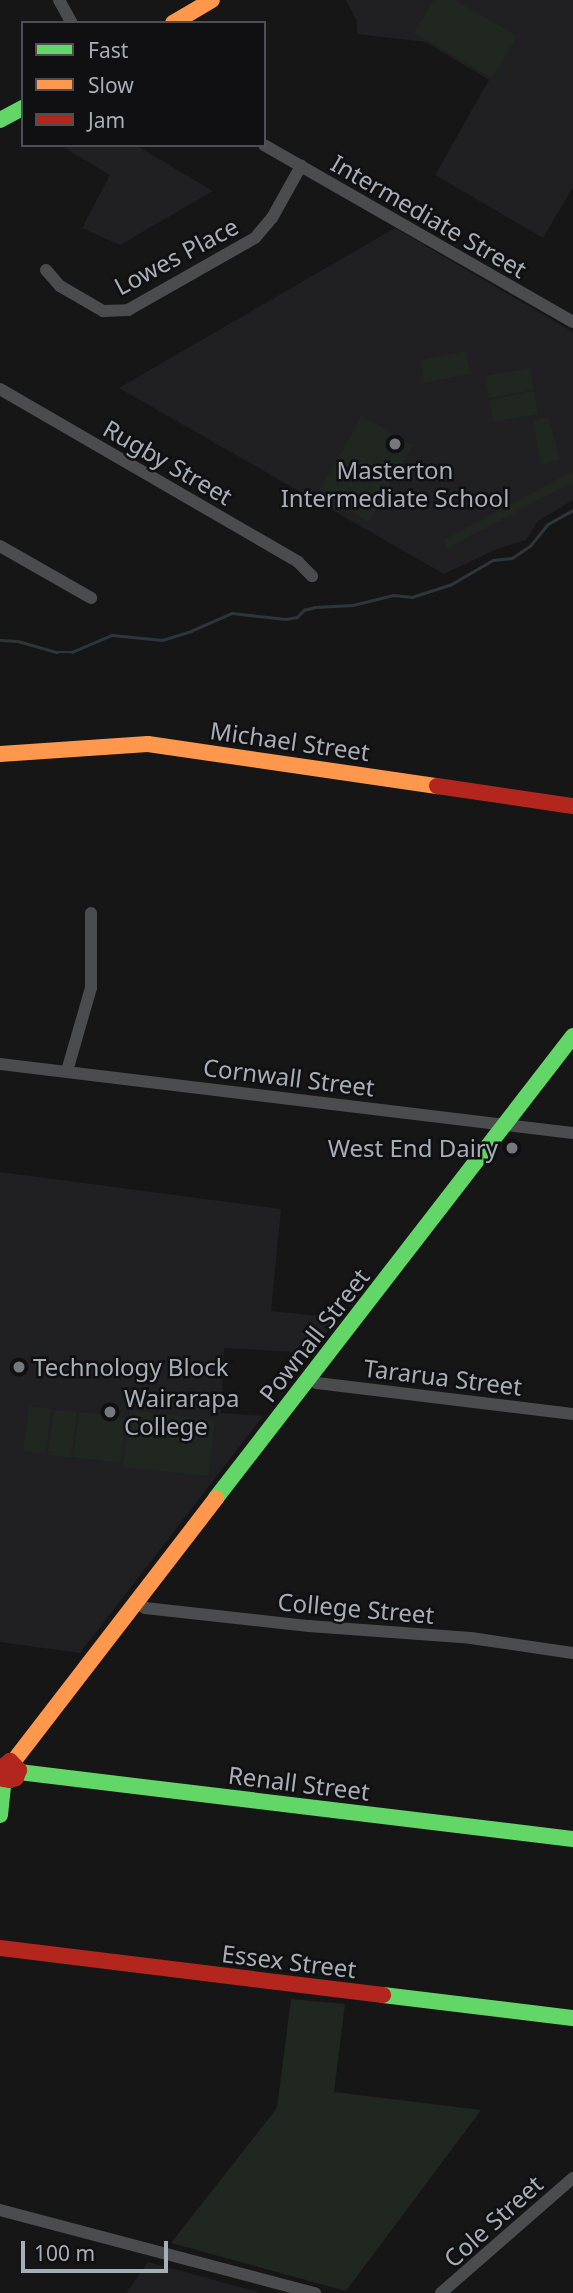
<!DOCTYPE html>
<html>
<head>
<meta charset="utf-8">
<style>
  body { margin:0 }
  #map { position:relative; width:573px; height:2293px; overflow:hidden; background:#161616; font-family:"Noto Sans",sans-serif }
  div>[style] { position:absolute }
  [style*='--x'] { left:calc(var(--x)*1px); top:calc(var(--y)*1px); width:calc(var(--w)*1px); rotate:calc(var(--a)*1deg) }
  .built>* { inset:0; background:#202022 }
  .green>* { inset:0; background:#202620 }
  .stream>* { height:2.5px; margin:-1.25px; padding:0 1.25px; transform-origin:1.25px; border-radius:1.25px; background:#2d363a }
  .street>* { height:12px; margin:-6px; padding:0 6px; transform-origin:6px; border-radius:6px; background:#4a4c4e }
  .fast>* { height:16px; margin:-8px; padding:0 8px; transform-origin:8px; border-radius:8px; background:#63d668 }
  .slow>* { height:16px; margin:-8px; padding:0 8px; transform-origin:8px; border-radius:8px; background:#ff974d }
  .jam>* { height:16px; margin:-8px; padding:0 8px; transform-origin:8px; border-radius:8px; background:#b3261e }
  .dots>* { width:19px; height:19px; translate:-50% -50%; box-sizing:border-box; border:4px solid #101012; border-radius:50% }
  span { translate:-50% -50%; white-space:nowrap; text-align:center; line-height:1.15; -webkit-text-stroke:5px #101012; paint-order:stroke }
  .street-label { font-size:24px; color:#a8aeb6 }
  .poi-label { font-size:24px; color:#a8aeb6 }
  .right { translate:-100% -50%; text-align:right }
  .left { translate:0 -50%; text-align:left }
  .legend { position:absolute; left:21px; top:21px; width:245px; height:126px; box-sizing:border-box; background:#101012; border:2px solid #4d4f54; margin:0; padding:9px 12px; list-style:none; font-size:21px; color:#a8aeb6 }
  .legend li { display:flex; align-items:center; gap:14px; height:35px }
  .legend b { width:35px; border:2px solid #4d4f54 }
  .scale { position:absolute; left:21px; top:2241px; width:147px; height:32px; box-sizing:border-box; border:4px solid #a8aeb6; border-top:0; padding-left:9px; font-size:21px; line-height:24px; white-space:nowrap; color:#a8aeb6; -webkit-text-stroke:5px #101012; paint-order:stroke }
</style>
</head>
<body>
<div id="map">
  <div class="built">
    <i style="clip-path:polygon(346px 0,573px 0,573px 187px,543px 238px,435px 175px,489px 80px,426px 42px,357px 34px,357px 21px)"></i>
    <i style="clip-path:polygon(60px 145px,135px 145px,213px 191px,120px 245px,82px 228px,110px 175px)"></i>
    <i style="clip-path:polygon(395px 228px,573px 332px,573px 500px,538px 521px,526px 540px,497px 549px,444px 574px,119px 388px)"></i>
    <i style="clip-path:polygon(0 1172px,281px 1209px,271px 1311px,338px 1318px,311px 1353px,224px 1348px,221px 1413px,263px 1416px,80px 1653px,0 1642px)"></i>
    <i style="clip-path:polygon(148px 2262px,262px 2293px,126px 2293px)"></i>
  </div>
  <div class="green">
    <i style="clip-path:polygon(434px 0,455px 0,517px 36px,492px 78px,414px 33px)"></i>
    <i style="clip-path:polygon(466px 351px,470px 374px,424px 383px,421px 360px)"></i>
    <i style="clip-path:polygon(530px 368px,533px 390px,489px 398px,485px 376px)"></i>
    <i style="clip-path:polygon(534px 391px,538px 414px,493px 422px,489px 400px)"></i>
    <i style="clip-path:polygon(362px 416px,413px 445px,369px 522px,318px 493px)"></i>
    <i style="clip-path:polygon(548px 417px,560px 460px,541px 465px,533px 421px)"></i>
    <i style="clip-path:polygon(573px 471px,573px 482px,448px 548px,444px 540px)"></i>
    <i style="clip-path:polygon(29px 1406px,51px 1409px,45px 1454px,23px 1451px)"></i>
    <i style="clip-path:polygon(54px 1410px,77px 1412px,71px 1458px,48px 1455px)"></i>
    <i style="clip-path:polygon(130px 1410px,215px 1420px,208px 1476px,123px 1467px)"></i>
    <i style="clip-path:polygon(79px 1412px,102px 1415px,102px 1420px,103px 1415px,126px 1418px,120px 1463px,97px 1460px,97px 1455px,96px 1460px,73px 1457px)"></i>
    <i style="clip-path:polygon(291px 1999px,345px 2004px,334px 2092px,481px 2110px,346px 2291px,171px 2243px,277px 2108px)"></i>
  </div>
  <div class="stream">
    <i style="--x:0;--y:640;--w:18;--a:3"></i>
    <i style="--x:18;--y:641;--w:40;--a:16"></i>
    <i style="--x:56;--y:652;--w:16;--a:0"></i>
    <i style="--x:72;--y:652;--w:43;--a:-23"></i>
    <i style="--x:112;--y:635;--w:50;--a:5.7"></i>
    <i style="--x:162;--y:640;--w:30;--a:-17"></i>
    <i style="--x:191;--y:631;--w:45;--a:-23.7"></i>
    <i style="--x:232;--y:613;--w:54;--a:6.3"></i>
    <i style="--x:286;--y:619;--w:11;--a:-10"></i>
    <i style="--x:297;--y:617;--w:10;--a:-45"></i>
    <i style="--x:304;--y:610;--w:11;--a:-15"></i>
    <i style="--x:315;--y:607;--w:38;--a:-3"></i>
    <i style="--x:353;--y:605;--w:41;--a:-14"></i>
    <i style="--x:393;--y:595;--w:19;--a:6"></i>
    <i style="--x:412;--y:597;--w:40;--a:-18"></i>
    <i style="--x:450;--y:585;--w:50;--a:-30.2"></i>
    <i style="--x:493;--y:560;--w:19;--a:-6"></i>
    <i style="--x:512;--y:558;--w:22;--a:-34"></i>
    <i style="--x:530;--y:546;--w:28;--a:-51"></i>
    <i style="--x:548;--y:524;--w:29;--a:-29"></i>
  </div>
  <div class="street">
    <i style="--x:59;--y:0;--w:26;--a:61"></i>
    <i style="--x:264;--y:145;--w:356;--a:29.8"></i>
    <i style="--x:46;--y:270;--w:21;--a:49"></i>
    <i style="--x:60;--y:286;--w:50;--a:30.2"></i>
    <i style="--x:103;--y:311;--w:25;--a:-2"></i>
    <i style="--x:128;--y:310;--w:146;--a:-29.6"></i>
    <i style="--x:255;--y:238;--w:26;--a:-50"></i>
    <i style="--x:272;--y:218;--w:60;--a:-60.9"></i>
    <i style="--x:0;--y:389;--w:345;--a:30.1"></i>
    <i style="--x:298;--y:562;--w:20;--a:45"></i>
    <i style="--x:0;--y:546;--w:105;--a:29.7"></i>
    <i style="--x:0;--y:1064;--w:577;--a:6.87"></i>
    <i style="--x:67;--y:1071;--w:86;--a:-73.9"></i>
    <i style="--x:91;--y:988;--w:75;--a:-90"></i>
    <i style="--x:309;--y:1378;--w:9;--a:32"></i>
    <i style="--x:317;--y:1383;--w:258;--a:6.9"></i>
    <i style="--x:137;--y:1603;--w:9;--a:32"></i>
    <i style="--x:145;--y:1608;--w:165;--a:6.3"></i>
    <i style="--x:309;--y:1626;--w:162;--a:4.2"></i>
    <i style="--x:471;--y:1638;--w:103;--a:8.4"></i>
    <i style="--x:0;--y:2210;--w:326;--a:14.8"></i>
    <i style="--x:441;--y:2293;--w:175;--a:-41.1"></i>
  </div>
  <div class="fast">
    <i style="--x:0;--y:120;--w:26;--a:-28"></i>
    <i style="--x:216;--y:1498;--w:584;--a:-52.31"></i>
    <i style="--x:19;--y:1772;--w:558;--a:6.9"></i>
    <i style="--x:0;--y:1815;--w:36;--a:-84"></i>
    <i style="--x:383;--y:1995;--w:191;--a:6.9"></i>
  </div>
  <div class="slow">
    <i style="--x:173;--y:23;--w:45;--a:-30.5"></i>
    <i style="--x:0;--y:754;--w:148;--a:-3.9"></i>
    <i style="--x:148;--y:744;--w:292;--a:8.3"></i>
    <i style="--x:13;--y:1762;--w:333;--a:-52.4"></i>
  </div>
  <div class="jam">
    <i style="--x:437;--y:786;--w:137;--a:8.4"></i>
    <i style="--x:0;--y:1769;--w:13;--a:-39"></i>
    <i style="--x:10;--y:1761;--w:13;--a:45"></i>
    <i style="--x:19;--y:1770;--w:9;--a:111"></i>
    <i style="--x:16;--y:1778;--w:6;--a:162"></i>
    <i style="--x:10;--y:1780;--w:6;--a:-171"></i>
    <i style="--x:4;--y:1779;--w:8;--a:-120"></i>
    <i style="--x:0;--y:1948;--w:386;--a:7"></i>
  </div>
  <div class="dots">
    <i style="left:395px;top:444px;background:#75797e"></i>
    <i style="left:512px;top:1148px;background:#75797e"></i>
    <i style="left:19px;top:1367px;background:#75797e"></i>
    <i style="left:110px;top:1412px;background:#75797e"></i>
  </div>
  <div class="street-label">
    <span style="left:429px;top:216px;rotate:30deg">Intermediate Street</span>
    <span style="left:176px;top:256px;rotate:-28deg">Lowes Place</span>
    <span style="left:168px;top:462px;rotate:30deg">Rugby Street</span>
    <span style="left:290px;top:741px;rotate:8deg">Michael Street</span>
    <span style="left:289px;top:1077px;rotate:7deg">Cornwall Street</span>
    <span style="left:314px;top:1335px;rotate:-52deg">Pownall Street</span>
    <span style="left:443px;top:1377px;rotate:7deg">Tararua Street</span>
    <span style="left:356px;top:1608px;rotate:5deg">College Street</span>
    <span style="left:299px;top:1783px;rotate:7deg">Renall Street</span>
    <span style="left:289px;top:1961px;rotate:7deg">Essex Street</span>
    <span style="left:493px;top:2221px;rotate:-42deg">Cole Street</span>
  </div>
  <div class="poi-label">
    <span style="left:395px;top:484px">Masterton<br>Intermediate School</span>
    <span class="right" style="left:498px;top:1148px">West End Dairy</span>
    <span class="left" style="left:33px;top:1367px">Technology Block</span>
    <span class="left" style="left:124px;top:1412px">Wairarapa<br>College</span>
  </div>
  <ul class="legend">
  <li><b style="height:9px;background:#63d668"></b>Fast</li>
  <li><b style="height:9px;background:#ff974d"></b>Slow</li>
  <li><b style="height:9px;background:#b3261e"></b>Jam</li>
  </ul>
  <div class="scale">100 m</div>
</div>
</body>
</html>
